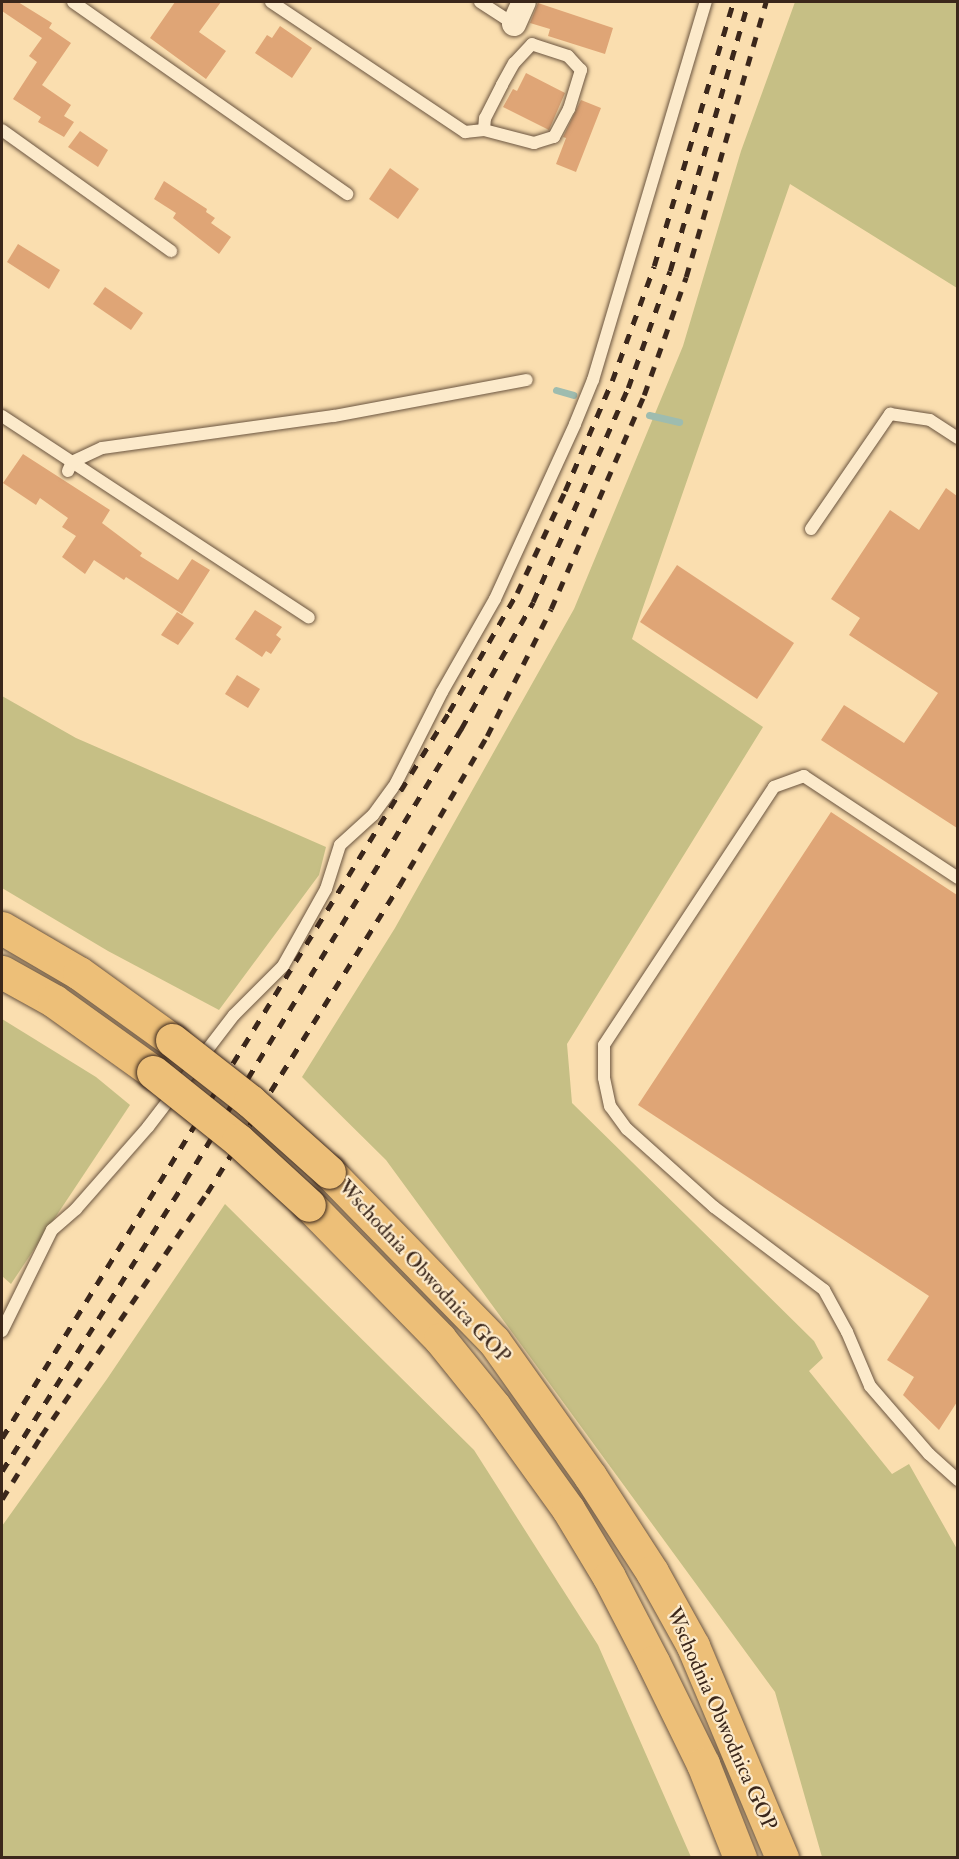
<!DOCTYPE html>
<html>
<head>
<meta charset="utf-8">
<style>
  body { margin:0 }
  #map { position:relative; width:959px; height:1859px; overflow:hidden; background:#fadeaf; font-family:"IM FELL Double Pica",serif }
  div>[style] { position:absolute }
  [style*='--x'] { left:calc(var(--x)*1px); top:calc(var(--y)*1px); width:calc(var(--w)*1px); rotate:calc(var(--a)*1deg) }
  .green>* { inset:0; background:#c6bf85 }
  .stream>* { height:7px; margin:-3.5px; padding:0 3.5px; transform-origin:3.5px; border-radius:3.5px; background:#9ebcaf }
  .building>* { inset:0; background:#dfa576 }
  .roads { filter:drop-shadow(0 0 2px #6b5540) drop-shadow(0 0 2px #6b5540) }
  .lane>* { height:12px; margin:-6px; padding:0 6px; transform-origin:6px; border-radius:6px; background:#fceacb }
  .street>* { height:24px; margin:-12px; padding:0 12px; transform-origin:12px; border-radius:12px; background:#fceacb }
  .highway>* { height:33px; margin:-16.5px; padding:0 16.5px; transform-origin:16.5px; border-radius:16.5px; background:#edbf78 }
  .rail>* { height:4.5px; margin-top:-2.25px; transform-origin:0; background:repeating-linear-gradient(90deg,#3b271b 0 10px,transparent 0 20px) }
  .bridges { filter:drop-shadow(0 0 2px #3b271b) drop-shadow(0 0 2px #3b271b) }
  .highway-bridge>* { height:33px; margin:-16.5px; padding:0 16.5px; transform-origin:16.5px; border-radius:16.5px; background:#edbf78 }
  span { translate:-50% -50%; white-space:nowrap; text-align:center; line-height:1.15; -webkit-text-stroke:4.5px #fceacb; paint-order:stroke }
  .street-label { font-size:21px; color:#3b271b }
  .frame { position:absolute; inset:0; border:3px solid #3b271b; pointer-events:none }
</style>
</head>
<body>
<div id="map">
  <div class="green">
    <i style="clip-path:polygon(795px 2px,957px 2px,957px 288px,790px 184px,632px 639px,763px 727px,567px 1044px,572px 1103px,814px 1341px,823px 1358px,809px 1371px,892px 1474px,909px 1464px,957px 1549px,957px 1857px,822px 1857px,775px 1692px,386px 1160px,302px 1077px,395px 928px,574px 609px,683px 346px,741px 151px)"></i>
    <i style="clip-path:polygon(2px 696px,76px 738px,326px 847px,319px 875px,219px 1010px,108px 951px,2px 888px)"></i>
    <i style="clip-path:polygon(2px 1019px,96px 1077px,130px 1105px,11px 1284px,2px 1276px)"></i>
    <i style="clip-path:polygon(225px 1204px,474px 1450px,598px 1645px,691px 1857px,2px 1857px,2px 1526px,107px 1379px)"></i>
  </div>
  <div class="stream">
    <i style="--x:556;--y:390;--w:18;--a:16"></i>
    <i style="--x:649;--y:415;--w:31;--a:13"></i>
  </div>
  <div class="building">
    <i style="clip-path:polygon(2px 2px,18px 2px,52px 23px,49px 28px,71px 43px,42px 85px,71px 105px,64px 116px,74px 122px,64px 137px,38px 122px,41px 117px,13px 99px,37px 62px,29px 56px,42px 38px,2px 11px)"></i>
    <i style="clip-path:polygon(175px 2px,221px 2px,199px 32px,226px 51px,206px 79px,150px 38px)"></i>
    <i style="clip-path:polygon(538px 3px,613px 28px,605px 54px,548px 36px,550px 29px,530px 23px)"></i>
    <i style="clip-path:polygon(280px 26px,312px 48px,292px 78px,255px 53px,267px 35px,272px 38px)"></i>
    <i style="clip-path:polygon(526px 73px,565px 93px,549px 130px,503px 107px,513px 89px,517px 91px)"></i>
    <i style="clip-path:polygon(581px 100px,601px 108px,576px 172px,556px 164px,566px 138px,563px 137px)"></i>
    <i style="clip-path:polygon(80px 131px,108px 150px,98px 167px,68px 147px)"></i>
    <i style="clip-path:polygon(390px 168px,419px 189px,398px 219px,369px 199px)"></i>
    <i style="clip-path:polygon(164px 181px,207px 209px,206px 212px,215px 218px,211px 223px,231px 237px,219px 254px,173px 218px,176px 213px,154px 199px)"></i>
    <i style="clip-path:polygon(18px 244px,60px 270px,49px 289px,7px 262px)"></i>
    <i style="clip-path:polygon(105px 287px,143px 313px,131px 330px,93px 304px)"></i>
    <i style="clip-path:polygon(23px 454px,110px 510px,102px 523px,142px 553px,140px 556px,178px 580px,192px 559px,210px 570px,182px 614px,126px 577px,124px 580px,94px 560px,85px 574px,62px 557px,76px 536px,62px 527px,68px 518px,40px 498px,36px 505px,3px 483px)"></i>
    <i style="clip-path:polygon(946px 488px,957px 496px,957px 828px,821px 740px,844px 705px,904px 743px,938px 693px,849px 635px,860px 618px,831px 599px,890px 510px,919px 530px)"></i>
    <i style="clip-path:polygon(677px 565px,794px 643px,757px 699px,640px 622px)"></i>
    <i style="clip-path:polygon(255px 610px,282px 627px,276px 635px,281px 639px,271px 654px,266px 651px,262px 657px,235px 639px)"></i>
    <i style="clip-path:polygon(177px 612px,194px 623px,178px 645px,161px 635px)"></i>
    <i style="clip-path:polygon(237px 675px,260px 689px,248px 708px,225px 694px)"></i>
    <i style="clip-path:polygon(831px 812px,957px 895px,957px 1402px,939px 1430px,903px 1395px,914px 1377px,887px 1360px,929px 1296px,638px 1105px)"></i>
  </div>
  <div class="roads">
    <div class="lane">
      <i style="--x:73;--y:2;--w:335;--a:35"></i>
      <i style="--x:271;--y:2;--w:234;--a:33.8"></i>
      <i style="--x:465;--y:132;--w:19;--a:-6"></i>
      <i style="--x:484;--y:130;--w:52;--a:14.6"></i>
      <i style="--x:534;--y:143;--w:21;--a:-17"></i>
      <i style="--x:554;--y:137;--w:32;--a:-62"></i>
      <i style="--x:569;--y:109;--w:41;--a:-72.9"></i>
      <i style="--x:581;--y:70;--w:19;--a:-133"></i>
      <i style="--x:568;--y:56;--w:38;--a:-162"></i>
      <i style="--x:532;--y:44;--w:26;--a:133"></i>
      <i style="--x:514;--y:63;--w:25;--a:119"></i>
      <i style="--x:502;--y:85;--w:37;--a:117"></i>
      <i style="--x:485;--y:118;--w:12;--a:95"></i>
      <i style="--x:480;--y:2;--w:40;--a:32.9"></i>
      <i style="--x:2;--y:130;--w:208;--a:35.6"></i>
      <i style="--x:2;--y:416;--w:367;--a:33.3"></i>
      <i style="--x:68;--y:471;--w:10;--a:-66"></i>
      <i style="--x:72;--y:462;--w:33;--a:-25"></i>
      <i style="--x:102;--y:448;--w:234;--a:-7.9"></i>
      <i style="--x:334;--y:416;--w:196;--a:-10.6"></i>
      <i style="--x:811;--y:529;--w:140;--a:-55.5"></i>
      <i style="--x:890;--y:414;--w:40;--a:8.5"></i>
      <i style="--x:930;--y:420;--w:33;--a:33"></i>
      <i style="--x:958;--y:878;--w:185;--a:-146.5"></i>
      <i style="--x:804;--y:776;--w:32;--a:160"></i>
      <i style="--x:774;--y:787;--w:309;--a:123.4"></i>
      <i style="--x:604;--y:1045;--w:33;--a:90"></i>
      <i style="--x:604;--y:1078;--w:29;--a:78"></i>
      <i style="--x:610;--y:1106;--w:29;--a:54"></i>
      <i style="--x:627;--y:1129;--w:117;--a:41.9"></i>
      <i style="--x:714;--y:1207;--w:138;--a:37"></i>
      <i style="--x:824;--y:1290;--w:48;--a:61.3"></i>
      <i style="--x:847;--y:1332;--w:59;--a:66.9"></i>
      <i style="--x:870;--y:1386;--w:90;--a:49.1"></i>
      <i style="--x:929;--y:1454;--w:39;--a:42"></i>
      <i style="--x:2;--y:1331;--w:113;--a:-63.7"></i>
      <i style="--x:52;--y:1230;--w:32;--a:-41"></i>
      <i style="--x:76;--y:1209;--w:109;--a:-48.7"></i>
      <i style="--x:148;--y:1127;--w:141;--a:-52.5"></i>
      <i style="--x:234;--y:1015;--w:69;--a:-45"></i>
      <i style="--x:283;--y:966;--w:88;--a:-60.8"></i>
      <i style="--x:326;--y:889;--w:46;--a:-72.3"></i>
      <i style="--x:340;--y:845;--w:45;--a:-42.3"></i>
      <i style="--x:373;--y:815;--w:39;--a:-54"></i>
      <i style="--x:396;--y:783;--w:102;--a:-63.2"></i>
      <i style="--x:442;--y:692;--w:107;--a:-60.3"></i>
      <i style="--x:495;--y:599;--w:192;--a:-65.4"></i>
      <i style="--x:575;--y:424;--w:48;--a:-67.8"></i>
      <i style="--x:593;--y:380;--w:395;--a:-73.4"></i>
    </div>
    <div class="street">
      <i style="--x:514;--y:24;--w:24;--a:-66"></i>
    </div>
    <div class="highway">
      <i style="--x:2;--y:928;--w:89;--a:30.3"></i>
      <i style="--x:79;--y:973;--w:115;--a:35.8"></i>
      <i style="--x:2;--y:972;--w:60;--a:29.1"></i>
      <i style="--x:54;--y:1001;--w:122;--a:35.6"></i>
      <i style="--x:329;--y:1172;--w:236;--a:45.7"></i>
      <i style="--x:494;--y:1341;--w:166;--a:54.6"></i>
      <i style="--x:590;--y:1476;--w:114;--a:57.1"></i>
      <i style="--x:652;--y:1572;--w:85;--a:61"></i>
      <i style="--x:693;--y:1646;--w:230;--a:67.2"></i>
      <i style="--x:309;--y:1205;--w:187;--a:45.6"></i>
      <i style="--x:440;--y:1339;--w:86;--a:51.1"></i>
      <i style="--x:494;--y:1406;--w:127;--a:54.3"></i>
      <i style="--x:568;--y:1509;--w:79;--a:58.9"></i>
      <i style="--x:609;--y:1577;--w:96;--a:62.6"></i>
      <i style="--x:653;--y:1662;--w:114;--a:63.9"></i>
      <i style="--x:703;--y:1764;--w:101;--a:68.5"></i>
    </div>
  </div>
  <div class="rail">
    <i style="--x:2;--y:1438;--w:853;--a:-58.38"></i>
    <i style="--x:449;--y:712;--w:137;--a:-60.3"></i>
    <i style="--x:517;--y:593;--w:113;--a:-64.8"></i>
    <i style="--x:565;--y:491;--w:120;--a:-66.9"></i>
    <i style="--x:612;--y:381;--w:122;--a:-69.9"></i>
    <i style="--x:654;--y:266;--w:276;--a:-73.3"></i>
    <i style="--x:2;--y:1471;--w:343;--a:-57.7"></i>
    <i style="--x:185;--y:1181;--w:530;--a:-58.59"></i>
    <i style="--x:461;--y:729;--w:146;--a:-60.4"></i>
    <i style="--x:533;--y:602;--w:234;--a:-66.1"></i>
    <i style="--x:628;--y:388;--w:124;--a:-70.3"></i>
    <i style="--x:670;--y:271;--w:280;--a:-73.8"></i>
    <i style="--x:2;--y:1499;--w:74;--a:-58.2"></i>
    <i style="--x:41;--y:1436;--w:294;--a:-55.7"></i>
    <i style="--x:207;--y:1193;--w:362;--a:-58"></i>
    <i style="--x:399;--y:886;--w:174;--a:-59.6"></i>
    <i style="--x:487;--y:736;--w:142;--a:-63.3"></i>
    <i style="--x:551;--y:609;--w:233;--a:-66.5"></i>
    <i style="--x:644;--y:395;--w:125;--a:-70.4"></i>
    <i style="--x:686;--y:277;--w:286;--a:-73.8"></i>
  </div>
  <div class="bridges">
    <div class="highway-bridge">
      <i style="--x:172;--y:1040;--w:99;--a:38"></i>
      <i style="--x:250;--y:1101;--w:106;--a:41.9"></i>
      <i style="--x:153;--y:1072;--w:109;--a:38.7"></i>
      <i style="--x:238;--y:1140;--w:96;--a:42.5"></i>
    </div>
  </div>
  <div class="street-label">
    <span style="left:424px;top:1272px;rotate:47deg">Wschodnia Obwodnica GOP</span>
    <span style="left:721px;top:1719px;rotate:66deg">Wschodnia Obwodnica GOP</span>
  </div>
  <div class="frame"></div>
</div>
</body>
</html>
